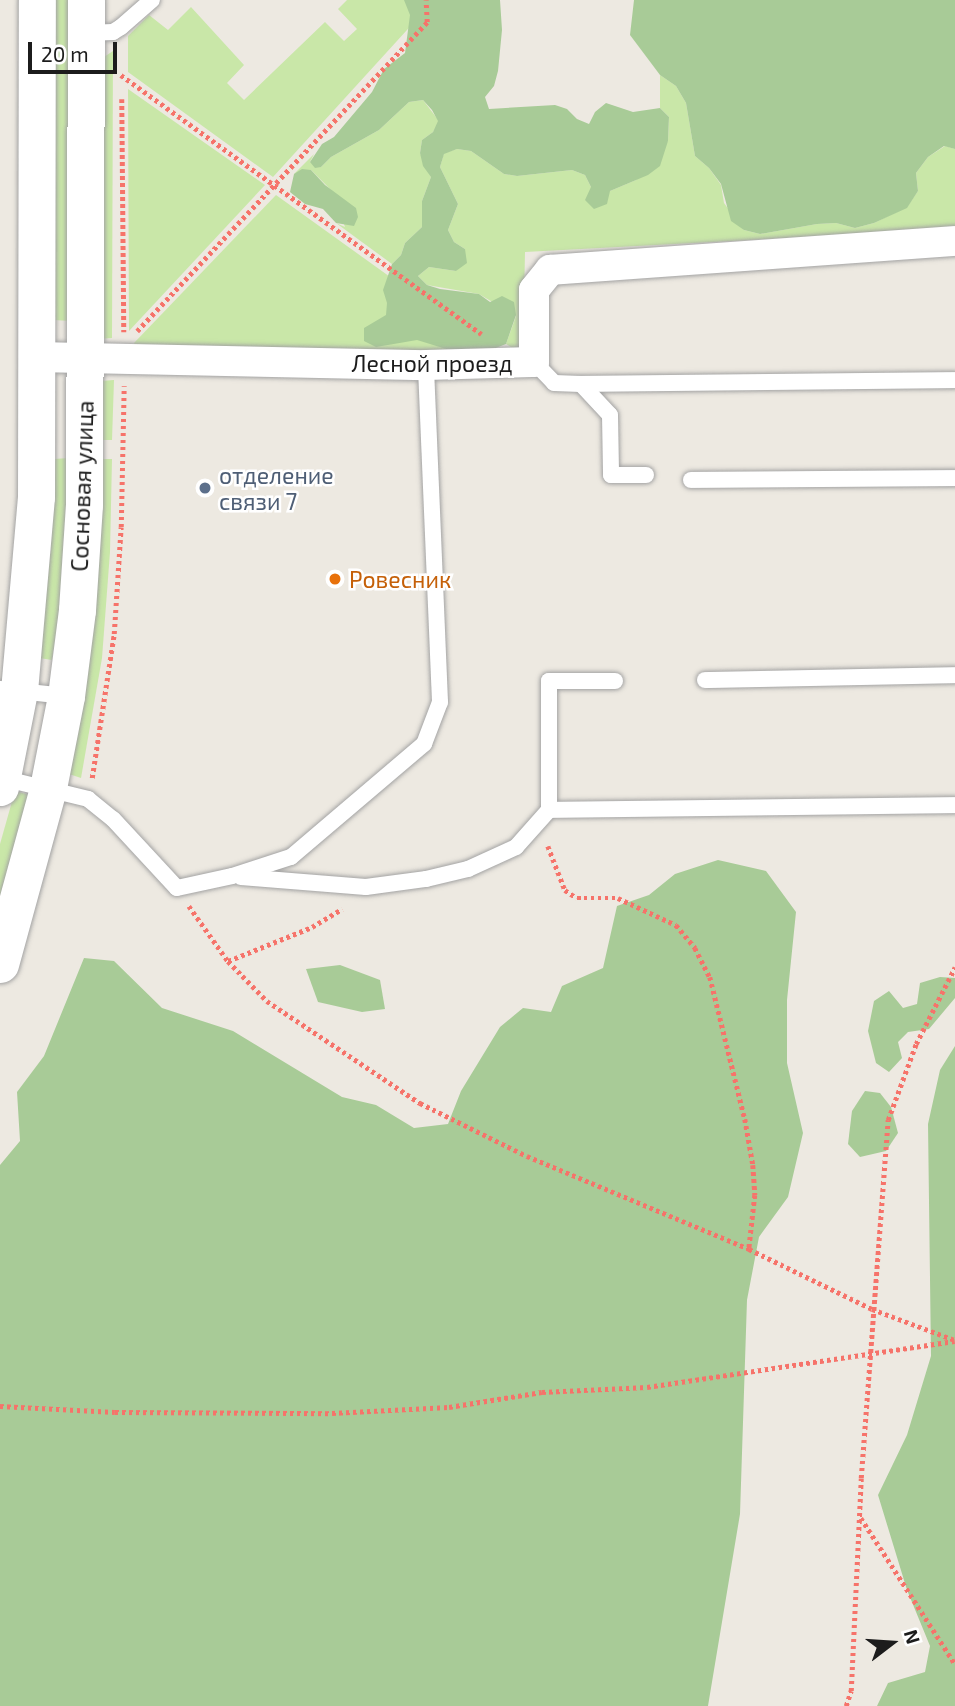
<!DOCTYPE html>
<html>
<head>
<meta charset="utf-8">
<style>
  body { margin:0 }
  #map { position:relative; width:955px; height:1706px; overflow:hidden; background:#ede9e1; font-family:"Exo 2",sans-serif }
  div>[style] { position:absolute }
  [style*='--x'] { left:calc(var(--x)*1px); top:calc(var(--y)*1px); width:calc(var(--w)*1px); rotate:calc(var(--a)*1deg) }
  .grass>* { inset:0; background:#c9e7a8 }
  .forest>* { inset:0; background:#a8cb97 }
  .path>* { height:4.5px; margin-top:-2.25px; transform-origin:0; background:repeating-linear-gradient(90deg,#f6736a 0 3.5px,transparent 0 7px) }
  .roads { filter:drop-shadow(0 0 2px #a3a3a3) drop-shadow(0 0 2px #a3a3a3) }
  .service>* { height:16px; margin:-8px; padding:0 8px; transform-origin:8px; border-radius:8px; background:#fff }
  .minor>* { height:30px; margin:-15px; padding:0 15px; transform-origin:15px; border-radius:15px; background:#fff }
  .tertiary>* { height:37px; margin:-18.5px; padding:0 18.5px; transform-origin:18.5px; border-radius:18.5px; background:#fff }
  .dots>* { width:19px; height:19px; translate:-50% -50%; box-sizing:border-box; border:4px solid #fff; border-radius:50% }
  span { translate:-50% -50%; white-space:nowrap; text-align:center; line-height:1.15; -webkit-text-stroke:5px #fff; paint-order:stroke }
  .street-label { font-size:23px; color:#1c1c1c }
  .service-label { font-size:23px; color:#4e5e75 }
  .left { translate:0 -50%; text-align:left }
  .food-label { font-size:23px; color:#c56008 }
  .north { position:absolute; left:857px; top:1608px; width:70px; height:70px; -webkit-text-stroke:5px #fff; paint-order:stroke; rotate:73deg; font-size:19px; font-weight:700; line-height:28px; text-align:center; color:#1c1c1c }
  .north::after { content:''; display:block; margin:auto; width:24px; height:32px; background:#1c1c1c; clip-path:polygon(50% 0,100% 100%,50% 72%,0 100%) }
  .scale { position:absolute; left:28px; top:42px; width:89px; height:32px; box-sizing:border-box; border:4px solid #1c1c1c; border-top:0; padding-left:9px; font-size:21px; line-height:24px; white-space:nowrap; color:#1c1c1c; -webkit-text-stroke:5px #fff; paint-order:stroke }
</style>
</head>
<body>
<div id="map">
  <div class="grass">
    <i style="clip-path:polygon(53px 0,68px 0,70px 321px,54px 320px)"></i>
    <i style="clip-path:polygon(347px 0,417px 0,417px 19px,273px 177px,128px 72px,128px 36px,149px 15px,168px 30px,191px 7px,244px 65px,227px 83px,244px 100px,325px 22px,344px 41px,357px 29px,338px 9px)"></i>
    <i style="clip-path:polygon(113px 51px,112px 338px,99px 339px,101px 59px)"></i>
    <i style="clip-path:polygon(660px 75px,676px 86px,686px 103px,695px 156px,709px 168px,721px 185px,724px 203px,744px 230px,760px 234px,817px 224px,836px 223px,855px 228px,874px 223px,907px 207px,918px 191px,916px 173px,928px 157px,945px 146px,955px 149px,955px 229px,525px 252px,523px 354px,506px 344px,516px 316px,479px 294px,427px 285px,418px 276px,429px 267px,456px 271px,465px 249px,454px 242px,448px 230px,458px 204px,440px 167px,444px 153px,457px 149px,471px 151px,504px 174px,517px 176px,572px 170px,585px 175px,591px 187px,610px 191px,636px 180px,668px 141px,669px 117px,660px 108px)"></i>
    <i style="clip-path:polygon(128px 89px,265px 185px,129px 331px)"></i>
    <i style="clip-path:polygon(423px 100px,439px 121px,433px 132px,422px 140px,420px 153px,431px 177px,422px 201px,422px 227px,405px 243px,401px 255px,392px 264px,336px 223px,345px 227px,332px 191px,311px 170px,294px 174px,314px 154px,310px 162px,321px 167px,331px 157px,379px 130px,409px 102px)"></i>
    <i style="clip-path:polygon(276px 195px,503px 358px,138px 349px,134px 343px)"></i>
    <i style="clip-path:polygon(114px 380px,112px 440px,100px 440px,101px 381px)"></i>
    <i style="clip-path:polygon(69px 458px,59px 616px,52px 660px,39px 658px,51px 547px,54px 459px)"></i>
    <i style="clip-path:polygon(100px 459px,112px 459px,110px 552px,102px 658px,81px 778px,69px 774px)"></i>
    <i style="clip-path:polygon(15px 791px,30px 795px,0 907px,0 844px)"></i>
  </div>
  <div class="forest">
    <i style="clip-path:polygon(404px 0,500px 0,502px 30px,498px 71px,494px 86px,485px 97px,489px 109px,555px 105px,567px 109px,577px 119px,589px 124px,595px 112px,606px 103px,633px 112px,660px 108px,669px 117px,668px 141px,660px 166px,648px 175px,610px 191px,607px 204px,594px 209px,585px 200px,591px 187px,585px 175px,572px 170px,517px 176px,504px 174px,471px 151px,457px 149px,444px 154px,440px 167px,458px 204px,448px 230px,454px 242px,465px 249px,467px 263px,456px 271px,429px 267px,418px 276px,427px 285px,440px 289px,479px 294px,490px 302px,502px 296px,514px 302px,516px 315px,506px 344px,483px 353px,456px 352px,417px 340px,376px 347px,364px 341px,364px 328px,386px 315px,387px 303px,383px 290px,392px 264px,401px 255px,405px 243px,422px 227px,422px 201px,431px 177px,423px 166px,420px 153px,422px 140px,433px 132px,438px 121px,432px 110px,423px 100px,409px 102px,379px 130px,331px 157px,321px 167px,315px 168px,310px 162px,322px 144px,334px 137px,372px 92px,384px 69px,405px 53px,410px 15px)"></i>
    <i style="clip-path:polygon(634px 0,955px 0,955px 149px,944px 146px,928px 157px,916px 173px,918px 191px,907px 208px,874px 223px,855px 228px,836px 223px,817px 224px,760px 234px,744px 230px,731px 221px,721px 184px,709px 168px,695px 156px,686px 103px,676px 86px,660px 75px,630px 35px)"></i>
    <i style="clip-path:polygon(302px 169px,311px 170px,325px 185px,356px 208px,358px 217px,354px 226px,336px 223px,323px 209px,305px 204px,290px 192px,294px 174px)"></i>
    <i style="clip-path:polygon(718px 860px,766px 871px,796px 912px,787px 1000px,787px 1063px,803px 1133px,788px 1197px,759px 1237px,747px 1300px,740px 1514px,708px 1706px,0 1706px,0 1165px,20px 1141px,17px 1092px,44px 1056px,84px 958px,114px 961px,162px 1008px,233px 1031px,342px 1097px,376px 1105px,414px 1128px,448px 1124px,461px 1091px,500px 1027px,523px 1008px,551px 1012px,562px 986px,603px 968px,617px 906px,649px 895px,675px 874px)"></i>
    <i style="clip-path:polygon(340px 965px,380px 980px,385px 1009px,362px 1012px,318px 1002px,306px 969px)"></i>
    <i style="clip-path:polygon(940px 977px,955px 978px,955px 998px,929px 1029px,908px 1032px,898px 1042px,902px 1058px,889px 1072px,876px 1063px,868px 1031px,874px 1001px,889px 991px,903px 1008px,917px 1004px,920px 983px)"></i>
    <i style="clip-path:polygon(955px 1046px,955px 1706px,877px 1706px,888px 1683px,925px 1672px,930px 1646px,907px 1590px,878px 1495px,907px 1435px,931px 1356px,928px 1124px,940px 1070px)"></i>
    <i style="clip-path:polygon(865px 1091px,880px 1093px,891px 1107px,898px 1133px,886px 1151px,860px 1157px,848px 1144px,852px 1111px)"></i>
  </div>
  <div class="path">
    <i style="--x:121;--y:75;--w:444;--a:35.7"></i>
    <i style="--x:122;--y:99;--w:233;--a:89.5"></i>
    <i style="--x:137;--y:331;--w:424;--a:-46.8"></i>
    <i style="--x:427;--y:22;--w:22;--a:-93"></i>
    <i style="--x:92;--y:778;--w:146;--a:-81.3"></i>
    <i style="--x:114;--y:634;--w:107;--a:-86.3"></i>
    <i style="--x:121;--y:527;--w:141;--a:-88.8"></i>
    <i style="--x:548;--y:846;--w:47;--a:68.9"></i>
    <i style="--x:565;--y:890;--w:14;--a:34"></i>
    <i style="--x:577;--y:898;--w:41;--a:0"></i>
    <i style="--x:618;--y:898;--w:64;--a:25"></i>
    <i style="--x:676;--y:925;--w:30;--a:50"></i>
    <i style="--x:695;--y:948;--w:33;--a:63"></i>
    <i style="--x:710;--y:977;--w:146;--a:76.2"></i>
    <i style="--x:745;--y:1119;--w:47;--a:80.1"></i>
    <i style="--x:753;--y:1165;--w:30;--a:86"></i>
    <i style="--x:755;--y:1195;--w:54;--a:96.3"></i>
    <i style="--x:189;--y:906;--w:67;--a:54.7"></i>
    <i style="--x:228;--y:961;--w:56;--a:45.7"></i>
    <i style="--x:267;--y:1001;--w:184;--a:33.7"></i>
    <i style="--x:420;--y:1103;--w:119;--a:26.4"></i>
    <i style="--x:527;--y:1156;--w:241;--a:22.7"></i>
    <i style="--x:749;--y:1249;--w:137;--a:26"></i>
    <i style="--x:872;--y:1309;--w:89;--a:20.5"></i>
    <i style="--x:228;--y:961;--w:91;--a:-22"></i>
    <i style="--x:312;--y:927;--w:35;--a:-31"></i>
    <i style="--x:0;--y:1406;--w:115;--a:3"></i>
    <i style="--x:115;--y:1412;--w:217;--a:0.3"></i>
    <i style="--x:332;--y:1413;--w:117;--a:-2.9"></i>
    <i style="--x:449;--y:1407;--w:94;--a:-9.2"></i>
    <i style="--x:542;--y:1392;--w:105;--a:-2.7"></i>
    <i style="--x:647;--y:1387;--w:311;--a:-8.5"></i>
    <i style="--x:861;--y:1518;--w:174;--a:57.2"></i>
    <i style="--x:846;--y:1706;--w:16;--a:-72"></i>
    <i style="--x:851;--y:1691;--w:213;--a:-87.3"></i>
    <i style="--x:861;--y:1478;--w:359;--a:-85.7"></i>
    <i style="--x:888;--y:1120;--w:81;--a:-69.8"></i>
    <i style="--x:916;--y:1044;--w:86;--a:-63.1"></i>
  </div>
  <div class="roads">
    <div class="service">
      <i style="--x:86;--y:33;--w:27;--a:-2"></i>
      <i style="--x:113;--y:32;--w:9;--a:-32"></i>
      <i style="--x:121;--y:27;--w:41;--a:-41.1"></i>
      <i style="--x:534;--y:362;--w:29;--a:46"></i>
      <i style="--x:554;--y:383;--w:27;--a:2"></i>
      <i style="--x:581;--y:384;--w:42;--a:46.9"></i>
      <i style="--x:610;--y:415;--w:60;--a:89"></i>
      <i style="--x:611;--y:475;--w:35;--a:0"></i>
      <i style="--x:581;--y:384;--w:374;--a:-0.6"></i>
      <i style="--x:691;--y:480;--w:264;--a:-0.4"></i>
      <i style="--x:705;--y:680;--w:250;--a:-1.1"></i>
      <i style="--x:0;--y:689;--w:66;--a:6.1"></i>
      <i style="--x:2;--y:778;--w:89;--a:13.7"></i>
      <i style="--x:88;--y:799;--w:32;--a:39"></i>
      <i style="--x:113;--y:819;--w:94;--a:47.2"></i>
      <i style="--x:177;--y:888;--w:56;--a:-12.3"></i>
      <i style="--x:232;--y:876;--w:62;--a:-17.9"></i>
      <i style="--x:291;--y:857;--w:175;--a:-40.4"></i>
      <i style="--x:424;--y:744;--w:45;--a:-69.1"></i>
      <i style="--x:440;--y:702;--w:337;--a:-92.4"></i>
      <i style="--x:549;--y:810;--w:406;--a:-0.7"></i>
      <i style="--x:241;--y:877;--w:125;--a:4.6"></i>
      <i style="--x:366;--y:887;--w:61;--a:-7.6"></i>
      <i style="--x:426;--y:879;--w:43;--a:-13.4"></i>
      <i style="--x:468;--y:869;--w:53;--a:-24.6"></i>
      <i style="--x:516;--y:847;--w:50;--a:-48.3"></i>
      <i style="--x:549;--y:810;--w:129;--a:-90"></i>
      <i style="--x:549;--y:681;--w:66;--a:0"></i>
    </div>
    <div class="minor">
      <i style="--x:36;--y:357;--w:390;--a:1.2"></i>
      <i style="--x:426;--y:365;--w:108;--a:-1.6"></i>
      <i style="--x:534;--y:362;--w:72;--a:-90"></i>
      <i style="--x:534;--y:290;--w:26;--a:-51"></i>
      <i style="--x:550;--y:270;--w:406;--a:-4.1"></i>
    </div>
    <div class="tertiary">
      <i style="--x:0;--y:787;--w:98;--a:-78.8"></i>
      <i style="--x:19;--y:691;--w:195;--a:-85"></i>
      <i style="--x:36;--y:497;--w:497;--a:-89.9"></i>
      <i style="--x:0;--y:964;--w:182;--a:-74.7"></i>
      <i style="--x:48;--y:788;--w:94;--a:-78.9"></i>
      <i style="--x:66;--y:696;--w:87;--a:-82.7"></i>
      <i style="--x:77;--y:610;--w:105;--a:-86.2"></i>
      <i style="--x:84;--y:505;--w:505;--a:-89.77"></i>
    </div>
  </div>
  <div class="dots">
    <i style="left:205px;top:488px;background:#5c6f8a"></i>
    <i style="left:335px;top:579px;background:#e8710a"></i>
  </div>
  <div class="street-label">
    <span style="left:432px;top:363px">Лесной проезд</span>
    <span style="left:82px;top:486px;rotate:-88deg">Сосновая улица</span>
  </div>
  <div class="service-label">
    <span class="left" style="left:219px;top:488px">отделение<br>связи 7</span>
  </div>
  <div class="food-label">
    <span class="left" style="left:349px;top:579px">Ровесник</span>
  </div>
  <div class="north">N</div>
  <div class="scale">20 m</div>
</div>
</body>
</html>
